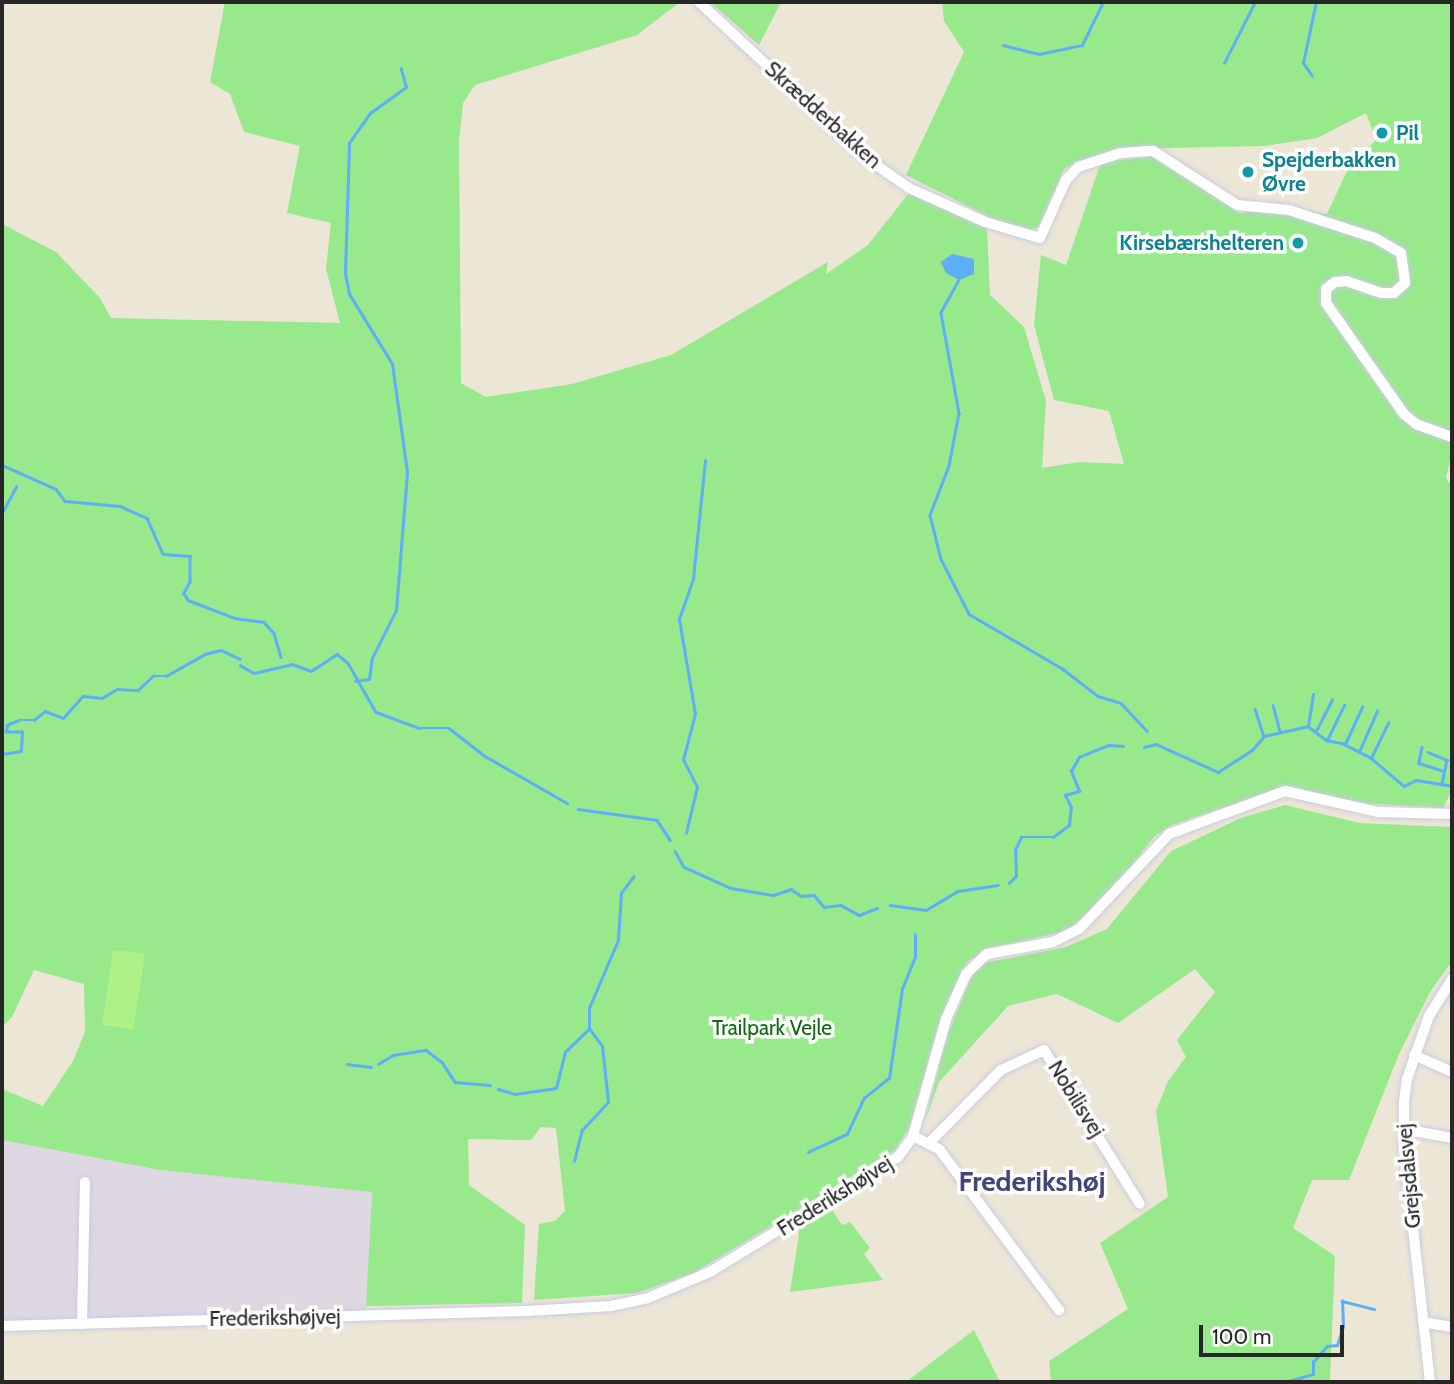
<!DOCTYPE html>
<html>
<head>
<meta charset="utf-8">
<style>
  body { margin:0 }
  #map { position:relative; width:1454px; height:1384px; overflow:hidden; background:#ebe6d6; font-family:Cabin,sans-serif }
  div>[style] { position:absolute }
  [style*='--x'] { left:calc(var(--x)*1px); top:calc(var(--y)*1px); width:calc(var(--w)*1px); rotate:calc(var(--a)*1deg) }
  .industrial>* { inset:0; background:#ddd8e2 }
  .green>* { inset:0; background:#98e88c }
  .pitch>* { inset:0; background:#aef186 }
  .water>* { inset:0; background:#5daff9 }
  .stream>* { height:2.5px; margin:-1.25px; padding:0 1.25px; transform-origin:1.25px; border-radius:1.25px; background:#5daff9 }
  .roads { filter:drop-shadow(0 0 2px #cccbe2) drop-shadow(0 0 2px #cccbe2) }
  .minor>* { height:10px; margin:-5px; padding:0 5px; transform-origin:5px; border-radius:5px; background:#fff }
  .dots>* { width:19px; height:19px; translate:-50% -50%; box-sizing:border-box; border:4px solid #fff; border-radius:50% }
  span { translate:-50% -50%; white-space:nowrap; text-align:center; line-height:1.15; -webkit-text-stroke:7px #fff; paint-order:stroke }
  .street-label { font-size:21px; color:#272727 }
  .culture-label { font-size:21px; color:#0d838f; font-weight:700 }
  .left { translate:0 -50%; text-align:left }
  .right { translate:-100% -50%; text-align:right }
  .park-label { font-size:21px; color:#126812 }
  .district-label { font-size:28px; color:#45447a; font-weight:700 }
  .frame { position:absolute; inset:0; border:4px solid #272727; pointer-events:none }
  .scale { position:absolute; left:1199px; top:1325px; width:145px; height:32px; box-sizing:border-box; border:4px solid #272727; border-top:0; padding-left:9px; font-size:21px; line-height:24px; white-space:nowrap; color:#272727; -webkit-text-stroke:5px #fff; paint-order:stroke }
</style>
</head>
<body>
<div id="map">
  <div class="industrial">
    <i style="clip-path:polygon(2px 1140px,160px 1170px,372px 1191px,366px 1313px,2px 1324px)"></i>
  </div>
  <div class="green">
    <i style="clip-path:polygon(225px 2px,680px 2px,637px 35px,475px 85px,463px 103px,459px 141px,461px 383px,486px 397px,572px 384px,671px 355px,828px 262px,826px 274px,868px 245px,909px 193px,987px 228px,990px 295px,1024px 327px,1046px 401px,1042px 468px,1080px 462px,1124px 464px,1109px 411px,1054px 400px,1034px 325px,1041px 255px,1066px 265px,1101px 162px,1154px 156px,1240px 213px,1290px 208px,1327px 214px,1348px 169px,1376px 140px,1366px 113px,1317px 138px,1263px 146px,1115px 149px,1065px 168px,1038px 227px,1027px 231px,1003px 224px,906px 175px,964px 52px,944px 21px,942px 2px,1452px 2px,1452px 451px,1446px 478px,1452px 487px,1452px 790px,1443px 808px,1358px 803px,1287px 786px,1172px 825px,1155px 836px,1109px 893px,1067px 931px,986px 949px,969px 961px,938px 1026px,909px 1128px,895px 1150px,694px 1273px,637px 1293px,534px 1300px,539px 1224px,555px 1221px,565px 1211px,556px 1128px,541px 1127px,531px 1140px,468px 1139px,469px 1185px,525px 1225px,522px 1303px,366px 1306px,372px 1192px,160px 1170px,2px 1140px,2px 1089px,43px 1106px,73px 1061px,85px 1032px,84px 984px,34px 970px,12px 1017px,2px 1027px,2px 224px,56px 252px,100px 298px,111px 318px,340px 323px,326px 269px,331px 223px,287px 213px,300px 146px,244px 132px,230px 94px,210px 82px)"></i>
    <i style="clip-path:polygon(710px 2px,781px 2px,759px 45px)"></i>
    <i style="clip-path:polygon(1285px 805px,1359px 823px,1452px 827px,1452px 961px,1430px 992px,1399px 1054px,1349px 1180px,1312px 1180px,1293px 1228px,1335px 1256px,1330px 1382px,1051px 1382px,1049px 1361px,1128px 1309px,1100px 1243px,1168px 1197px,1156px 1111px,1168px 1081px,1186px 1057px,1177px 1040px,1215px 992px,1195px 969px,1118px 1023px,1057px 994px,1008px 1006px,939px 1082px,925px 1121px,948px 1033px,972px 976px,984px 963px,1066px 947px,1107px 929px,1171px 851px,1241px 818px)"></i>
    <i style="clip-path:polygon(831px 1208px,842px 1225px,850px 1222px,870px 1248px,864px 1254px,883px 1280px,790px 1292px,799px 1234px,794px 1226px)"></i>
    <i style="clip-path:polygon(974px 1330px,1000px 1382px,906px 1382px)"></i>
  </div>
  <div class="pitch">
    <i style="clip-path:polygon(113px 950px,145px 954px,133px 1030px,102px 1025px)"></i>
  </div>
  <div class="water">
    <i style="clip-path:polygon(952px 254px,974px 259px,974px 274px,959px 280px,946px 273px,941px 262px)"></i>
  </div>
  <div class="stream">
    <i style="--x:1003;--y:45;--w:37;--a:14"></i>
    <i style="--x:1039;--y:54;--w:44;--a:-11.8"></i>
    <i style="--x:1082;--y:45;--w:48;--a:-64"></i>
    <i style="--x:1224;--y:63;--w:68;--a:-63.1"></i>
    <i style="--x:1312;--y:76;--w:16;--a:-125"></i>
    <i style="--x:1303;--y:63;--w:62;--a:-78"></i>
    <i style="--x:959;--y:280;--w:38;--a:119"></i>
    <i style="--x:941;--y:313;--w:102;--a:79.8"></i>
    <i style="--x:959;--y:413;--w:54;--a:100.7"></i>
    <i style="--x:949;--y:466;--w:53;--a:111.2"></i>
    <i style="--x:930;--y:515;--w:45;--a:76"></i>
    <i style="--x:941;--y:559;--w:62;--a:63"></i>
    <i style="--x:969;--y:614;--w:109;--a:30.3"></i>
    <i style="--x:1063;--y:669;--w:44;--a:37.6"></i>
    <i style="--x:1098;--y:696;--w:24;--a:17"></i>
    <i style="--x:1121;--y:703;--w:38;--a:47"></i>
    <i style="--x:2;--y:465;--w:59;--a:24"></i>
    <i style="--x:56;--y:489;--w:15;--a:53"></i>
    <i style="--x:65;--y:501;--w:55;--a:5.2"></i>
    <i style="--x:120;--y:506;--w:30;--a:24"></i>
    <i style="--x:147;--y:518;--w:39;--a:66"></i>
    <i style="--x:163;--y:554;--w:27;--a:4"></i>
    <i style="--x:190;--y:556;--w:26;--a:90"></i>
    <i style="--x:190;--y:582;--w:13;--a:119"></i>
    <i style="--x:184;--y:593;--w:8;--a:60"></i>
    <i style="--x:188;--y:600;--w:50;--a:21"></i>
    <i style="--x:235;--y:618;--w:29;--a:8"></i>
    <i style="--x:264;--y:622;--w:15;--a:48"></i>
    <i style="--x:274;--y:633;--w:25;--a:74"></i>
    <i style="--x:2;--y:513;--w:30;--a:-62"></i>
    <i style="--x:240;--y:665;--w:16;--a:30"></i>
    <i style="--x:254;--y:673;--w:39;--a:-13"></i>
    <i style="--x:292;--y:664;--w:20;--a:20"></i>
    <i style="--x:311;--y:671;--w:31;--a:-33"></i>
    <i style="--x:337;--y:654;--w:14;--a:39"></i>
    <i style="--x:348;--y:663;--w:56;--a:60.3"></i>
    <i style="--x:376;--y:712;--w:46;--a:20.4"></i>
    <i style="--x:419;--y:728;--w:30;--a:0"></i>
    <i style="--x:449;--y:728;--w:46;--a:37.9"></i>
    <i style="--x:485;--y:756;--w:95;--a:29.8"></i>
    <i style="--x:355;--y:681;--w:14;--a:-8"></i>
    <i style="--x:369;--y:679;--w:21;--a:-82"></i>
    <i style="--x:372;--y:658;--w:54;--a:-63.4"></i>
    <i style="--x:396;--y:610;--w:138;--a:-85.4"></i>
    <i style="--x:407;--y:472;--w:109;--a:-97.9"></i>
    <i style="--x:392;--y:364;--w:82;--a:-121.6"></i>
    <i style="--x:349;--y:294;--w:21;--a:-101"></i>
    <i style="--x:345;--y:273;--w:130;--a:-88.2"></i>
    <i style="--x:349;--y:143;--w:37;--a:-55"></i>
    <i style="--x:370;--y:113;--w:44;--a:-35.8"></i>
    <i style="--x:406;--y:87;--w:19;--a:-106"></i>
    <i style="--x:1273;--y:705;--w:28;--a:75"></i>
    <i style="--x:1255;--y:709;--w:28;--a:72"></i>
    <i style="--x:1308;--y:726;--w:32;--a:-81"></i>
    <i style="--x:1316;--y:731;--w:35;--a:-63"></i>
    <i style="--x:1327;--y:740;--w:39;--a:-64"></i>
    <i style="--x:1345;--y:744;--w:41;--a:-65.3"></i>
    <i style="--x:1144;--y:747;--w:12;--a:-14"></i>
    <i style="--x:1156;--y:744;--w:68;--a:24.3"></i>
    <i style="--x:1218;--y:772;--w:40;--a:-32.9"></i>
    <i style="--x:1252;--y:750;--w:18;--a:-49"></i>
    <i style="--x:1264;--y:736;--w:45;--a:-12.8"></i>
    <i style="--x:1308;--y:726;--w:23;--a:38"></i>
    <i style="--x:1326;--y:740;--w:16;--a:11"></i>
    <i style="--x:1342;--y:743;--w:33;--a:27"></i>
    <i style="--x:1371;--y:758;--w:43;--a:40.3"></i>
    <i style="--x:1404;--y:786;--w:13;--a:-27"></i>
    <i style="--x:1416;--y:780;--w:36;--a:9"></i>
    <i style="--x:1422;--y:747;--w:16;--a:101"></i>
    <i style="--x:1419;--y:763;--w:26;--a:18"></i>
    <i style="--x:1359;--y:752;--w:45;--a:-66.3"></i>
    <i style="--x:1428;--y:752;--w:21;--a:23"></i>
    <i style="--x:1447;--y:760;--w:25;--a:102"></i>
    <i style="--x:2;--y:754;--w:19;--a:-9"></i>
    <i style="--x:21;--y:751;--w:19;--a:-87"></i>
    <i style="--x:22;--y:732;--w:16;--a:180"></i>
    <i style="--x:6;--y:732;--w:7;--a:-82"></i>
    <i style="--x:7;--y:725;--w:13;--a:-23"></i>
    <i style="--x:19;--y:720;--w:15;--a:0"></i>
    <i style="--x:34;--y:720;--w:14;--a:-39"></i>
    <i style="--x:45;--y:711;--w:19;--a:21"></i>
    <i style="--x:63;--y:718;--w:30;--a:-48"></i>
    <i style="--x:83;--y:696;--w:19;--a:6"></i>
    <i style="--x:102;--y:698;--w:17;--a:-31"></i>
    <i style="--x:117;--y:689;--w:21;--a:3"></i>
    <i style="--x:138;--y:690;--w:21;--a:-43"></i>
    <i style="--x:153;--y:676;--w:13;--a:0"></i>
    <i style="--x:166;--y:676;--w:45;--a:-29.4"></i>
    <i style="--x:205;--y:654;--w:16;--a:-14"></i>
    <i style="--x:221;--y:650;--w:21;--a:25"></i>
    <i style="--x:1371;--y:758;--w:39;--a:-64"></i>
    <i style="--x:578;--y:809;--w:80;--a:7.9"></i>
    <i style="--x:657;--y:820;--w:24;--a:57"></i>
    <i style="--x:686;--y:833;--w:47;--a:-76.6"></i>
    <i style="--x:697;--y:787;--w:30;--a:-117"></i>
    <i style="--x:683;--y:760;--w:48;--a:-75.4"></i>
    <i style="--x:695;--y:714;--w:96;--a:-99.6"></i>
    <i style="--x:679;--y:619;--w:42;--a:-70.7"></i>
    <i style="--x:693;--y:579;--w:119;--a:-84.2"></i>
    <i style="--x:2;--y:851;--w:15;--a:90"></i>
    <i style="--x:675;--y:851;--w:18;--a:61"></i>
    <i style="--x:684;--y:867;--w:51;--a:24.1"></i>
    <i style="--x:731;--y:888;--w:43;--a:9.5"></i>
    <i style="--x:773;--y:895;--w:19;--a:-18"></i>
    <i style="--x:791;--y:889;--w:12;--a:35"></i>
    <i style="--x:801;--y:896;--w:13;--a:-4"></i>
    <i style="--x:814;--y:895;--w:16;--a:50"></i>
    <i style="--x:824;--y:907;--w:17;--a:-7"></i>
    <i style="--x:841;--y:905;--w:21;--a:29"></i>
    <i style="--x:859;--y:915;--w:19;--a:-21"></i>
    <i style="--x:1009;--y:883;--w:10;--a:-45"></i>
    <i style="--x:1016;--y:876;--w:26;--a:-92"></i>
    <i style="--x:1015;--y:850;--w:14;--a:-65"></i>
    <i style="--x:1021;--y:837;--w:32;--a:0"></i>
    <i style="--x:1053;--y:837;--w:20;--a:-37"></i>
    <i style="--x:1069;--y:825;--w:18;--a:-84"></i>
    <i style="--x:1071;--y:807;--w:13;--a:-117"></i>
    <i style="--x:1065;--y:795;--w:15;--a:-16"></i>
    <i style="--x:1079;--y:791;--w:22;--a:-112"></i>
    <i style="--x:1071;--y:771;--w:16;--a:-60"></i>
    <i style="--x:1079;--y:757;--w:31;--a:-22"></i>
    <i style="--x:1108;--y:745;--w:15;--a:4"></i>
    <i style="--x:890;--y:905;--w:36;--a:8"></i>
    <i style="--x:926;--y:910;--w:37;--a:-31"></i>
    <i style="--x:958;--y:891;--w:40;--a:-8.5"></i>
    <i style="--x:347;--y:1064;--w:24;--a:7"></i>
    <i style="--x:378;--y:1064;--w:17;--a:-31"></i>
    <i style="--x:393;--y:1055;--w:33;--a:-9"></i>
    <i style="--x:426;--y:1050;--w:20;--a:37"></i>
    <i style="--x:442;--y:1062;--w:24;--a:57"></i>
    <i style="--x:455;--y:1082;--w:35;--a:5"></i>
    <i style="--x:498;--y:1089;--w:18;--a:16"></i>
    <i style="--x:515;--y:1094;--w:41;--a:-8.3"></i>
    <i style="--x:556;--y:1088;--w:37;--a:-76"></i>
    <i style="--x:565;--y:1052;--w:33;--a:-44"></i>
    <i style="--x:589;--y:1029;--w:21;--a:-90"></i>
    <i style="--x:589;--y:1008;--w:74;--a:-66.9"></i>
    <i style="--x:618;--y:940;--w:47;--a:-86.3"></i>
    <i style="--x:621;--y:893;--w:21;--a:-53"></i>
    <i style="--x:808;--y:1152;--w:43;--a:-24.8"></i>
    <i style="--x:847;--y:1134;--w:40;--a:-65"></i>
    <i style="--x:864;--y:1098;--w:32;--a:-39"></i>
    <i style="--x:889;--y:1078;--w:90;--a:-81.7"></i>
    <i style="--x:902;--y:989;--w:35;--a:-68"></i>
    <i style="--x:915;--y:957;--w:22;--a:-90"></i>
    <i style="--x:574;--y:1161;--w:32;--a:-76"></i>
    <i style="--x:582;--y:1130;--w:38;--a:-47"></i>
    <i style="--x:608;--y:1102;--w:56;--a:-96.1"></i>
    <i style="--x:602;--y:1046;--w:21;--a:-127"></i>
    <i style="--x:1285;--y:1382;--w:29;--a:-16"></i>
    <i style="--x:1313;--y:1374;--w:12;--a:-90"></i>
    <i style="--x:1313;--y:1362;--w:21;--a:-49"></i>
    <i style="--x:1327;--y:1346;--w:10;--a:-6"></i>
    <i style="--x:1337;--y:1345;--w:19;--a:-72"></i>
    <i style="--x:1343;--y:1327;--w:26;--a:-92"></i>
    <i style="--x:1342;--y:1301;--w:33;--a:14"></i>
  </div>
  <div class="roads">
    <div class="minor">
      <i style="--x:699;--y:2;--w:229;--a:43"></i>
      <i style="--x:866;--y:158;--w:52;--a:34.9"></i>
      <i style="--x:909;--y:188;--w:83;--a:24.1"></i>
      <i style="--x:985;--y:222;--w:57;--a:16.2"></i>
      <i style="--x:1040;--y:238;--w:64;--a:-65.9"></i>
      <i style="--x:1066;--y:180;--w:18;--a:-47"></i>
      <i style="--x:1078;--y:167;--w:45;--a:-18"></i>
      <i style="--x:1121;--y:153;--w:32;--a:-4"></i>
      <i style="--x:1153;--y:151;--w:100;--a:32.7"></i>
      <i style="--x:1237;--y:205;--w:52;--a:5.5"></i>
      <i style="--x:1289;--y:210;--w:90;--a:18"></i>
      <i style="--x:1375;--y:238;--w:30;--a:30"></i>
      <i style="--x:1401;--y:253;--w:30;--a:82"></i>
      <i style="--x:1405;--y:283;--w:15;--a:138"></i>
      <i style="--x:1394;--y:293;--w:13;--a:180"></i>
      <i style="--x:1381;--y:293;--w:36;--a:-161"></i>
      <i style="--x:1347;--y:281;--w:12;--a:175"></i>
      <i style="--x:1335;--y:282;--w:11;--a:142"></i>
      <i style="--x:1326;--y:289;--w:14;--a:90"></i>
      <i style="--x:1326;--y:303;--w:136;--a:54.9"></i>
      <i style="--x:1404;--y:414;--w:16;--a:40"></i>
      <i style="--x:1416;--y:424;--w:38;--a:20"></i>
      <i style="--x:1414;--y:1055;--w:42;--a:24.1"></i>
      <i style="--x:1403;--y:1129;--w:50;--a:10.4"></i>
      <i style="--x:913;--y:1136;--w:29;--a:27"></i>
      <i style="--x:939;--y:1149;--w:201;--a:53.3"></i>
      <i style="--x:930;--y:1142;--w:101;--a:-45.4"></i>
      <i style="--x:1001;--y:1070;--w:47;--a:-24.9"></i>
      <i style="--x:1044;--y:1050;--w:181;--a:58.1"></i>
      <i style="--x:1423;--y:1322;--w:29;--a:10"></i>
      <i style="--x:82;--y:1324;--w:142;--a:-88.8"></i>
      <i style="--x:2;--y:1326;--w:525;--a:-1.64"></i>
      <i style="--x:527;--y:1311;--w:84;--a:-3.4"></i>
      <i style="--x:611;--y:1306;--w:38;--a:-12"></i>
      <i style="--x:648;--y:1298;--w:67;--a:-22.8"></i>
      <i style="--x:710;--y:1272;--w:220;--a:-31.5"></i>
      <i style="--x:898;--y:1157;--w:26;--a:-54"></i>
      <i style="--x:913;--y:1136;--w:122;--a:-74.2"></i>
      <i style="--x:946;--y:1019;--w:49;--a:-66"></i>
      <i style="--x:966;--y:974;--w:29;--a:-44"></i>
      <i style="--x:987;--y:954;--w:67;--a:-10.3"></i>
      <i style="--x:1053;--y:942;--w:29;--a:-27"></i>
      <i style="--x:1079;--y:929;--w:131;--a:-46.5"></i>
      <i style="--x:1169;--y:834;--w:124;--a:-20.3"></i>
      <i style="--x:1285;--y:791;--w:95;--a:12.7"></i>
      <i style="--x:1378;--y:812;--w:74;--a:1.5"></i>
      <i style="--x:1430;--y:1382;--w:236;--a:-96.3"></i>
      <i style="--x:1404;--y:1147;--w:45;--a:-90"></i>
      <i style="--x:1404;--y:1102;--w:23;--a:-83"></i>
      <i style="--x:1407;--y:1079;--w:67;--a:-70.8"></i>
      <i style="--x:1429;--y:1016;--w:44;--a:-58.1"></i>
    </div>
  </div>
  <div class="dots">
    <i style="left:1382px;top:133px;background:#0f9aa8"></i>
    <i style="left:1248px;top:172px;background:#0f9aa8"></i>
    <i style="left:1298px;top:243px;background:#0f9aa8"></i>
  </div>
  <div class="street-label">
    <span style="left:823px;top:115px;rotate:42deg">Skrædderbakken</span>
    <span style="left:1076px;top:1099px;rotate:58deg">Nobilisvej</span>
    <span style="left:1409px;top:1176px;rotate:-95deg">Grejsdalsvej</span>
    <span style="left:835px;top:1196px;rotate:-32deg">Frederikshøjvej</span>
    <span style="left:275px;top:1318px;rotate:-1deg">Frederikshøjvej</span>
  </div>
  <div class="culture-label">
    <span class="left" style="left:1396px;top:133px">Pil</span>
    <span class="left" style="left:1262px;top:172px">Spejderbakken<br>Øvre</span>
    <span class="right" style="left:1284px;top:243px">Kirsebærshelteren</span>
  </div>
  <div class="park-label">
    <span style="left:772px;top:1028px">Trailpark Vejle</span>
  </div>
  <div class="district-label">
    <span style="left:1032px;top:1181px">Frederikshøj</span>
  </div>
  <div class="frame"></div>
  <div class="scale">100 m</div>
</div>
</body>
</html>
